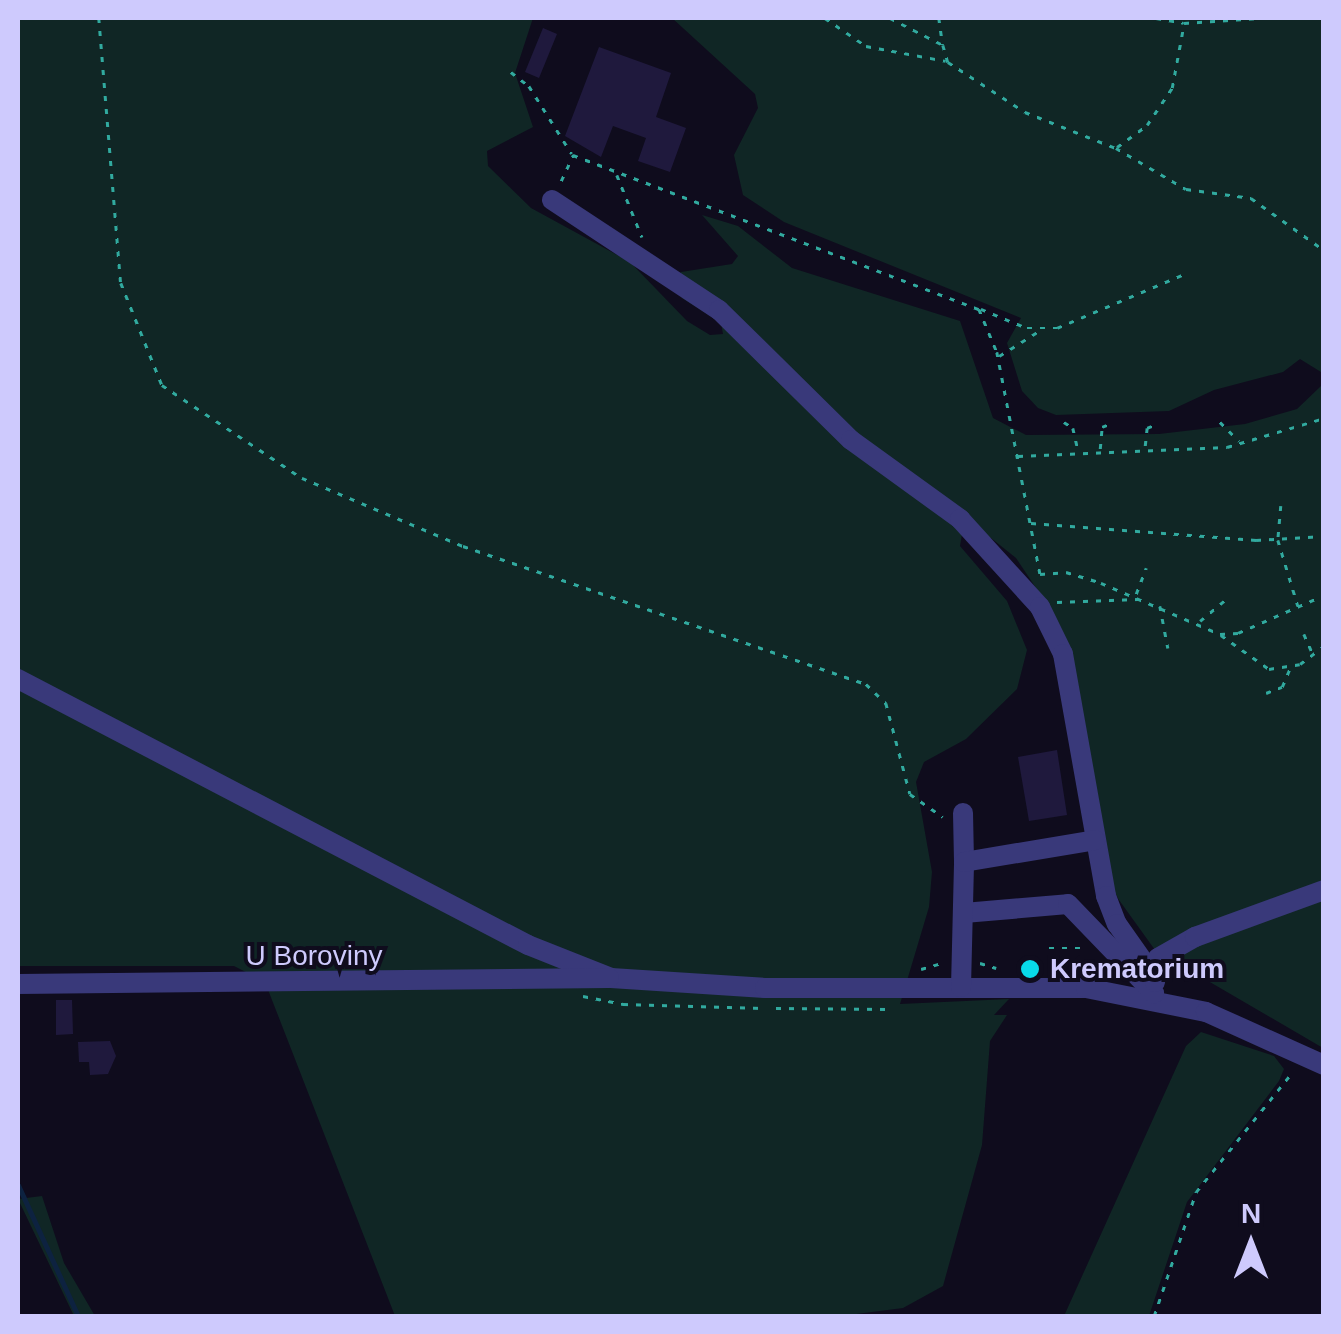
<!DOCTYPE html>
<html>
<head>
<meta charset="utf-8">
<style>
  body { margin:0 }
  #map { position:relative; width:1341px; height:1334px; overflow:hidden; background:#0f0c1d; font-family:Helvetica,sans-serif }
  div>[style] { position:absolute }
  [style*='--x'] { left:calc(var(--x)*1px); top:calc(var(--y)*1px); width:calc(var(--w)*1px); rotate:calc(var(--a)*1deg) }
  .green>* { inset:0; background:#102625 }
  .stream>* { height:5px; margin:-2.5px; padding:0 2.5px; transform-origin:2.5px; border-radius:2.5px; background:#0d2240 }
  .building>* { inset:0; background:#1f193d }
  .path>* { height:2.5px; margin-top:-1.25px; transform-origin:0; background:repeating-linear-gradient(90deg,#31aa9f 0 5px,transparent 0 13px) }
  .minor>* { height:20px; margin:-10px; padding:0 10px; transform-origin:10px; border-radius:10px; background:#39397a }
  .dots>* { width:28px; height:28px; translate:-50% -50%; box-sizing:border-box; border:5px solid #0f0c1d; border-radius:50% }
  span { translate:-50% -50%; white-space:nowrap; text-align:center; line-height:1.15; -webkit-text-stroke:8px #0f0c1d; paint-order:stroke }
  .street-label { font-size:28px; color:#cecafd }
  .poi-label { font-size:28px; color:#cecafd; font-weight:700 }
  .left { translate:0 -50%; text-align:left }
  .frame { position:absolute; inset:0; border:20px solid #cecafd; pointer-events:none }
  .north { position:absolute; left:1201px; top:1194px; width:100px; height:100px; -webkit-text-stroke:8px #0f0c1d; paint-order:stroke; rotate:0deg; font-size:28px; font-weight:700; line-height:40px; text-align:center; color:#cecafd }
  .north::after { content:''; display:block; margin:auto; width:35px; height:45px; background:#cecafd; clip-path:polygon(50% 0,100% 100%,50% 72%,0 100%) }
</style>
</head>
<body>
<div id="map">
  <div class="green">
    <i style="clip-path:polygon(18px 18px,533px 18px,515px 73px,533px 127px,487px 151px,488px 166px,531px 208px,630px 262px,687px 321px,710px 335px,723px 334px,721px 323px,682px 298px,673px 282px,681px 272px,732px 264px,738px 256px,702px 215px,738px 226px,792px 268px,960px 321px,993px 418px,1026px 435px,1159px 434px,1245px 424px,1297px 409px,1321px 386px,1321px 372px,1300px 359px,1283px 372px,1214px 390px,1169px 411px,1056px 415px,1038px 408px,1022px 391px,1007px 343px,1021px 318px,784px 222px,743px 195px,734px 155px,758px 108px,755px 94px,672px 18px,1323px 18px,1323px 1048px,1155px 950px,1119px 900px,1101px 866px,1050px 609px,1016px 558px,991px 538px,962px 534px,960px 546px,1007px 601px,1027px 650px,1017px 689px,966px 739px,924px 762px,916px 782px,932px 872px,929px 907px,900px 1004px,1009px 999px,994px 1015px,1007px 1015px,990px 1041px,982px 1145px,943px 1286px,903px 1308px,841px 1316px,395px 1316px,265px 982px,234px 966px,18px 966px)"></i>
    <i style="clip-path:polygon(1201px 1032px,1274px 1056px,1284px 1069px,1279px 1081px,1187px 1202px,1149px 1316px,1064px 1316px,1186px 1046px)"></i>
    <i style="clip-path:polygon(42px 1196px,64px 1263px,95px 1316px,74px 1316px,18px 1199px)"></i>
  </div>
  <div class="stream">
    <i style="--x:18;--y:1185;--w:144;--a:65.4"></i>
  </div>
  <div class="building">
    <i style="clip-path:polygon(543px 28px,557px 34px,539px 78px,525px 72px)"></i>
    <i style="clip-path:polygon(599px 47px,671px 73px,656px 117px,686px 128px,670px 172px,638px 161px,646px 138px,613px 126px,601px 157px,565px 136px)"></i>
    <i style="clip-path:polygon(1057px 750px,1067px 815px,1029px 821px,1018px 757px)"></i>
    <i style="clip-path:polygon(56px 1000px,72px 1000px,73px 1034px,56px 1035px)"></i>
    <i style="clip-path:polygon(110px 1041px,116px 1056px,108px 1074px,90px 1075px,89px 1062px,79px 1062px,78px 1042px)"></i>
  </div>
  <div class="path">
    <i style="--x:99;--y:18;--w:266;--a:85.3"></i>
    <i style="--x:121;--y:283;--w:110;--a:68.1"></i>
    <i style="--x:162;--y:385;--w:168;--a:33.6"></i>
    <i style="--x:302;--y:478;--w:175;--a:22.9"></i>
    <i style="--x:463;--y:546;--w:426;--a:18.9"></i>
    <i style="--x:866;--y:684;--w:28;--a:44"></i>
    <i style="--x:886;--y:703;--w:94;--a:75.2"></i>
    <i style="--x:910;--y:794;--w:40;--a:34.9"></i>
    <i style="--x:825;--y:18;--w:50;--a:34.3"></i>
    <i style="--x:866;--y:46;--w:81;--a:10.6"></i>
    <i style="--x:890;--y:18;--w:59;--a:27"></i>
    <i style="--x:943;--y:45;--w:18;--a:74"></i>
    <i style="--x:948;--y:62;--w:92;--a:33"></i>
    <i style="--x:1025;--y:112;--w:98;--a:21.6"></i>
    <i style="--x:1116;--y:148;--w:81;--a:30.4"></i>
    <i style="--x:1186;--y:189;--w:66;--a:7.9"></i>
    <i style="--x:1251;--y:198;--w:90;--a:35.5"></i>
    <i style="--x:939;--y:18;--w:27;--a:82"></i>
    <i style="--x:1156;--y:18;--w:28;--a:10"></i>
    <i style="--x:1184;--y:23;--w:76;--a:-3.8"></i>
    <i style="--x:511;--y:72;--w:23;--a:38"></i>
    <i style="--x:529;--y:86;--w:80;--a:57.7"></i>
    <i style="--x:1117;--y:147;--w:37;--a:-36"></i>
    <i style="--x:1147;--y:125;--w:45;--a:-56"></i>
    <i style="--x:1172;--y:88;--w:66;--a:-79.5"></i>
    <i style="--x:617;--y:175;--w:67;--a:68"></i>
    <i style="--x:561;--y:181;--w:29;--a:-65"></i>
    <i style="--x:573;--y:155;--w:434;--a:20.8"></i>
    <i style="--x:979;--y:309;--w:47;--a:67.3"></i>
    <i style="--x:997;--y:352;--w:231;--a:79"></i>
    <i style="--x:981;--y:309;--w:50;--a:22.4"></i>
    <i style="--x:1027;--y:328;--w:30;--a:0"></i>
    <i style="--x:1057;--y:328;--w:138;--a:-23"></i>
    <i style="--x:999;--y:356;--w:47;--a:-32"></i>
    <i style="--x:1064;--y:422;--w:11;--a:34"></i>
    <i style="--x:1073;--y:428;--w:23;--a:77"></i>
    <i style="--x:1220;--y:422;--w:27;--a:45"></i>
    <i style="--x:1145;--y:446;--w:18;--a:-84"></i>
    <i style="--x:1147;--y:428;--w:11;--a:-22"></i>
    <i style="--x:1100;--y:449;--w:22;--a:-85"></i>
    <i style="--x:1102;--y:427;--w:11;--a:-22"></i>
    <i style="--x:1018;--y:456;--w:209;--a:-2.5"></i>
    <i style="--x:1227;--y:447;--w:101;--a:-16.6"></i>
    <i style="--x:1281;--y:506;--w:34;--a:95"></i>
    <i style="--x:1278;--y:540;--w:69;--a:73.1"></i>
    <i style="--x:1031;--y:523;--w:226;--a:4.3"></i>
    <i style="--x:1256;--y:540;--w:68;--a:-3.4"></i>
    <i style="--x:1040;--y:574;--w:26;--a:-4"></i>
    <i style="--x:1066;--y:572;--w:37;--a:17"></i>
    <i style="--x:1101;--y:583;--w:129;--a:23.2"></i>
    <i style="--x:1220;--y:634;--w:18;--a:-3"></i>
    <i style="--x:1238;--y:633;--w:94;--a:-23.8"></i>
    <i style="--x:1136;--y:594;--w:28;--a:-69"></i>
    <i style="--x:1057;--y:602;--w:81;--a:-2.1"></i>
    <i style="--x:1160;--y:606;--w:43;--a:79.2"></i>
    <i style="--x:1200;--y:621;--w:34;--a:-40"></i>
    <i style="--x:1304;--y:634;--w:22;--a:66"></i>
    <i style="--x:1221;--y:635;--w:59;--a:35.3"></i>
    <i style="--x:1269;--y:669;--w:31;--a:-9"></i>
    <i style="--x:1300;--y:664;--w:30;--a:-37"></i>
    <i style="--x:1266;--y:693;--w:17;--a:-21"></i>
    <i style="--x:1282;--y:687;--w:21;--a:-67"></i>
    <i style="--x:1049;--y:948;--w:33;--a:0"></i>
    <i style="--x:980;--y:963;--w:17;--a:17"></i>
    <i style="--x:921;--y:969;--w:22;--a:-16"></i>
    <i style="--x:583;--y:996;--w:41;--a:11.3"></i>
    <i style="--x:623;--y:1004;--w:140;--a:1.6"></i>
    <i style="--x:776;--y:1008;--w:112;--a:0.5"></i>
    <i style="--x:1154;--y:1316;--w:131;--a:-71.3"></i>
    <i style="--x:1196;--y:1192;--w:156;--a:-51.2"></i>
  </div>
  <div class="minor">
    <i style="--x:552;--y:200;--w:200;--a:33.4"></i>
    <i style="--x:719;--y:310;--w:185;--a:44.6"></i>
    <i style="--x:851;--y:440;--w:135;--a:35.9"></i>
    <i style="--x:960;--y:519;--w:119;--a:47.7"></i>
    <i style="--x:1040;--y:607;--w:52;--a:63.9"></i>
    <i style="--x:1063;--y:654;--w:246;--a:79.9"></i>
    <i style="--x:1106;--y:896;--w:30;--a:69"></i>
    <i style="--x:1117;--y:924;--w:62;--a:54.8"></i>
    <i style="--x:18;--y:679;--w:575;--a:27.55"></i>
    <i style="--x:528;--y:945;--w:89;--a:21.7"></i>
    <i style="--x:611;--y:978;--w:154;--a:3.7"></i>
    <i style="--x:765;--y:988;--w:321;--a:0"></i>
    <i style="--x:1086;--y:988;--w:122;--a:11.3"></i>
    <i style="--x:1206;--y:1012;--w:129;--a:24.2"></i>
    <i style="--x:963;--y:813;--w:49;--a:88.8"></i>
    <i style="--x:964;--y:913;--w:104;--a:-4.9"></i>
    <i style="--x:1068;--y:904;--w:124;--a:46"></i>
    <i style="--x:1155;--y:982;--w:24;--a:-83"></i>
    <i style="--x:1158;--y:958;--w:43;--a:-29.6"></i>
    <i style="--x:1195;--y:937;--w:137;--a:-20"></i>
    <i style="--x:18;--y:984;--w:591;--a:-0.58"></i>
    <i style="--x:961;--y:987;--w:125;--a:-88.6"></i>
    <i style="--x:964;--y:862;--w:133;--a:-9.5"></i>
  </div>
  <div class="dots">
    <i style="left:1030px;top:969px;background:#08daea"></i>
  </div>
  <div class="street-label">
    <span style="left:314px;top:956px">U Boroviny</span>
  </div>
  <div class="poi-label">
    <span class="left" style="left:1050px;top:969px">Krematorium</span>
  </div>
  <div class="frame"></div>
  <div class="north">N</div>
</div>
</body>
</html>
